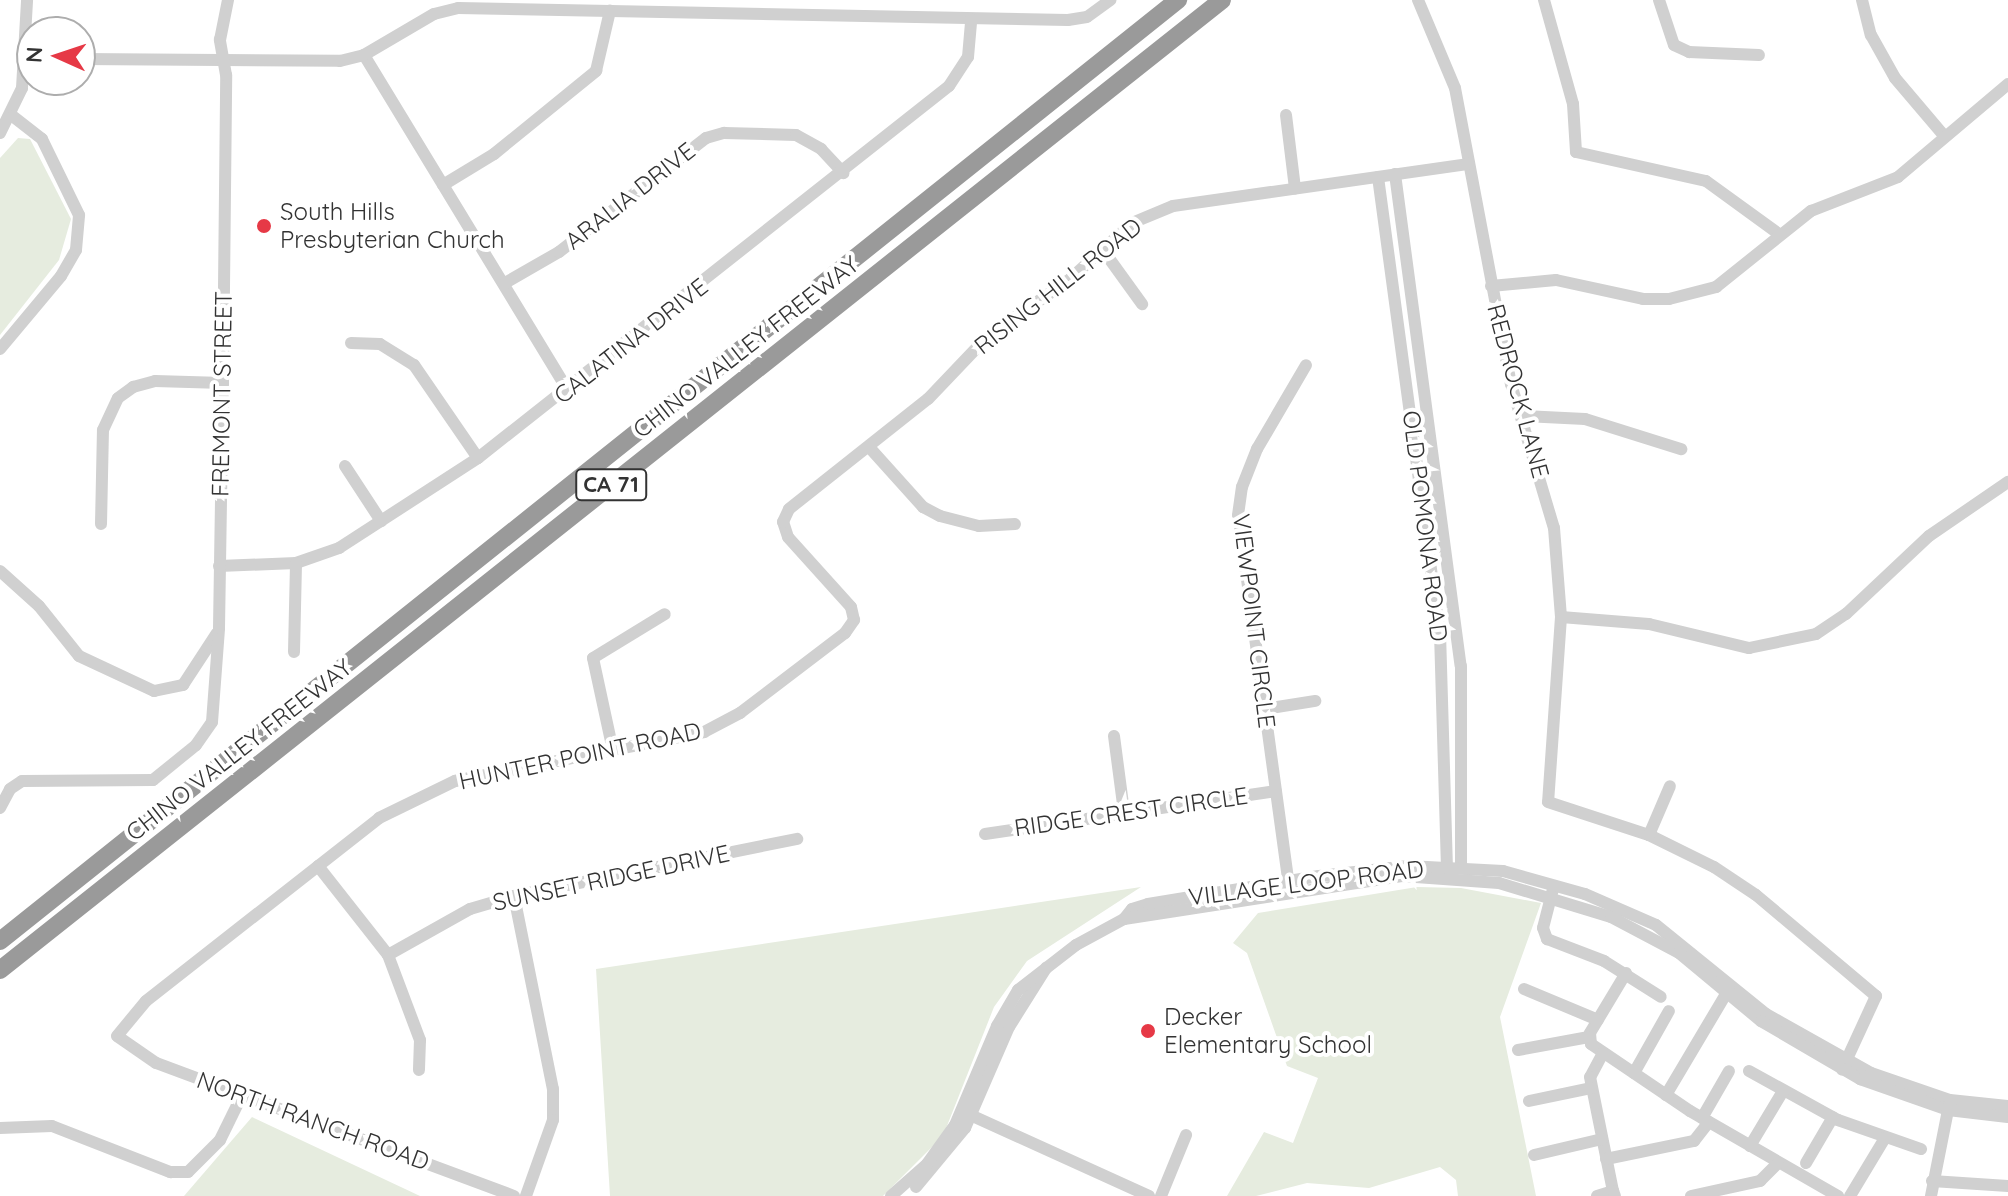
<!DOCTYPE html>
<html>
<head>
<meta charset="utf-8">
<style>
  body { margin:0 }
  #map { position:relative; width:2008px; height:1196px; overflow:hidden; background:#fff; font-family:Quicksand,sans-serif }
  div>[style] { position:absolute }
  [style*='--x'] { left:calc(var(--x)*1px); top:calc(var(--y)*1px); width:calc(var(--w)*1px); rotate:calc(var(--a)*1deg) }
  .green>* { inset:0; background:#e6ecdf }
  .minor>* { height:12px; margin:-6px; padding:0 6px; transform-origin:6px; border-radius:6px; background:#d0d0d0 }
  .highway>* { height:18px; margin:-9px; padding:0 9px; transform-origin:9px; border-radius:9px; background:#9a9a9a }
  .dots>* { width:22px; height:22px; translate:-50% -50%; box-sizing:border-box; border:4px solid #fff; border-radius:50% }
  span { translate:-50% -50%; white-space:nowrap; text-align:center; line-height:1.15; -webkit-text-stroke:8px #fff; paint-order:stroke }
  .shield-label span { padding:2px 6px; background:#fff; border:2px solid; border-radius:6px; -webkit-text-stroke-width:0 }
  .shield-label { font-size:22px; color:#333; font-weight:700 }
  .street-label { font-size:24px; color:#333 }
  .poi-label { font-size:24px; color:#333 }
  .left { translate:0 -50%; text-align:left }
  .north { position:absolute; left:16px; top:16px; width:80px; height:80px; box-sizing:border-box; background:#fff; border:2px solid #adadad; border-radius:50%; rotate:273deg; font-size:22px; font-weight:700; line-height:32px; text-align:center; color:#333 }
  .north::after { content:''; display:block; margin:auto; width:28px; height:36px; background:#e63946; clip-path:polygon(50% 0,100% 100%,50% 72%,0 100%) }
</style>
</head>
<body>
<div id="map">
  <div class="green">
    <i style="clip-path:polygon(18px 138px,30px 139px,71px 219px,59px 260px,0 335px,0 158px)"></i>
    <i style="clip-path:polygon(1141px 887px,1027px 961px,994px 1007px,943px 1136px,883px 1196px,610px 1196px,596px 969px)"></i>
    <i style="clip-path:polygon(1417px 887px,1461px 888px,1541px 903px,1500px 1017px,1536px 1196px,1458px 1196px,1456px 1180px,1440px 1167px,1369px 1188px,1307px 1183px,1256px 1196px,1227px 1196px,1264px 1132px,1293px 1143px,1318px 1078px,1287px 1066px,1247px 953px,1233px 943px,1258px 913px)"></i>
    <i style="clip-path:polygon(252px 1117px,420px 1196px,184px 1196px)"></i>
  </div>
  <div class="minor">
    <i style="--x:1418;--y:0;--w:95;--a:67.2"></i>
    <i style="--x:1455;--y:88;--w:301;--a:79.3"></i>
    <i style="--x:1511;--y:384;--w:150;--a:73.4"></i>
    <i style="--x:1554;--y:528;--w:89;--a:85.5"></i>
    <i style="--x:1561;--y:617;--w:185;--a:94"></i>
    <i style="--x:1548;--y:802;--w:106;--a:18.1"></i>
    <i style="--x:1649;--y:835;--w:72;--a:26.2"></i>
    <i style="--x:1714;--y:867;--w:50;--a:33.7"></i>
    <i style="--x:1756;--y:895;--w:157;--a:40.1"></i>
    <i style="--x:1876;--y:996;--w:81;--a:114.7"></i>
    <i style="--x:1544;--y:0;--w:108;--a:74.4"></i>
    <i style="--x:1573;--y:104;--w:48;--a:86.4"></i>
    <i style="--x:1576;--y:152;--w:133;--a:12.6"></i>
    <i style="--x:1706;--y:181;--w:90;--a:36"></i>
    <i style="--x:1659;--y:0;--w:47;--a:71.6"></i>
    <i style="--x:1674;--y:45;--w:17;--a:25"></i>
    <i style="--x:1689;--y:52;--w:70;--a:2.5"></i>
    <i style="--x:1862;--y:0;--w:36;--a:76"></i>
    <i style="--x:1871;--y:35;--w:49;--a:60.8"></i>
    <i style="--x:1895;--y:78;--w:77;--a:49.7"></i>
    <i style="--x:364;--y:55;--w:393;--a:58.7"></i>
    <i style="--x:80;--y:59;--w:260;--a:0.4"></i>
    <i style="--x:340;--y:61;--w:25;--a:-14"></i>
    <i style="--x:364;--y:55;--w:81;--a:-30.4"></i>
    <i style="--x:434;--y:14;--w:25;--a:-14"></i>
    <i style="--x:458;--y:8;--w:610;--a:1.13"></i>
    <i style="--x:1068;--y:20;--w:19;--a:-9"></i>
    <i style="--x:1087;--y:17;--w:29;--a:-36"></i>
    <i style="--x:1286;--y:115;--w:74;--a:83"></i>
    <i style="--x:0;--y:133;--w:50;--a:-63.9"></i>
    <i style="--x:22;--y:88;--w:88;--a:-86.7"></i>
    <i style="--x:1395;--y:174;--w:496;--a:82.4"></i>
    <i style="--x:1461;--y:666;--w:201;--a:90"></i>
    <i style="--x:1378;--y:177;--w:460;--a:82.3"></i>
    <i style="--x:1440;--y:633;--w:240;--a:88.3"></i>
    <i style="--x:443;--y:185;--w:60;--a:-31.3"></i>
    <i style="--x:494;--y:154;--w:132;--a:-39.1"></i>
    <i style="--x:596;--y:71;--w:62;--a:-76.9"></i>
    <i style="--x:1103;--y:250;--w:67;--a:54.2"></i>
    <i style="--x:505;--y:283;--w:62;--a:-29.9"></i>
    <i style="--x:559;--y:252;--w:186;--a:-37.8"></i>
    <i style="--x:706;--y:138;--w:19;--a:-16"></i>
    <i style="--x:724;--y:133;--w:72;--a:1.6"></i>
    <i style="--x:796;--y:135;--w:29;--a:29"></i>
    <i style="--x:821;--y:149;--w:33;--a:47"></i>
    <i style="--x:1491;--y:286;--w:65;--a:-5.3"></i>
    <i style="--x:1556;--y:280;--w:89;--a:12.3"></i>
    <i style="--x:1643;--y:299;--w:26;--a:0"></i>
    <i style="--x:1669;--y:299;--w:49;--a:-14.3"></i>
    <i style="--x:1716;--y:287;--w:122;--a:-38.7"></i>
    <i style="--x:1811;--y:211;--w:93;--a:-21.3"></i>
    <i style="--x:1898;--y:177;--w:144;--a:-40.2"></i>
    <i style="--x:351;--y:343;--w:29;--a:2"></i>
    <i style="--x:380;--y:344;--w:40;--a:32"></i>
    <i style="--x:414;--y:365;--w:113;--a:55.5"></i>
    <i style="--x:0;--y:349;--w:95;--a:-50.1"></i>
    <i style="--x:61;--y:276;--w:30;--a:-60"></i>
    <i style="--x:76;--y:250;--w:35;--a:-85"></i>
    <i style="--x:79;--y:215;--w:85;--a:-116"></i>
    <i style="--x:42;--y:139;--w:37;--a:-142"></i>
    <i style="--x:1522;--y:416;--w:63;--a:2.7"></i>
    <i style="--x:1585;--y:419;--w:101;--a:17.4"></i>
    <i style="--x:869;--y:447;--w:81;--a:48"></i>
    <i style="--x:923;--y:507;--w:19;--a:28"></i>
    <i style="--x:940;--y:516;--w:40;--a:14.4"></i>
    <i style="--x:979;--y:526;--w:36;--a:-3"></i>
    <i style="--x:345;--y:466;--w:66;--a:56.8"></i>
    <i style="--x:101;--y:524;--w:94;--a:-88.8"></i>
    <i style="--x:103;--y:430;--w:35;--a:-65"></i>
    <i style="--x:118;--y:398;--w:19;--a:-36"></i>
    <i style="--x:133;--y:387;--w:23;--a:-15"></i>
    <i style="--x:155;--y:381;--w:68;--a:1.7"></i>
    <i style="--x:219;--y:566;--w:77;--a:-2.2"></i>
    <i style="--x:296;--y:563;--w:46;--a:-19.2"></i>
    <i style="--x:339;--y:548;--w:166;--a:-32.9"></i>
    <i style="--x:478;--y:458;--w:600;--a:-38.3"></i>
    <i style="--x:949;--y:86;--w:35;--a:-57"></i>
    <i style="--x:968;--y:57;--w:38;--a:-85"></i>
    <i style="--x:0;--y:571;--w:52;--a:41.9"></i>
    <i style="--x:39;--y:606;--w:64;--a:51.3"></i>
    <i style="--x:79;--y:656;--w:83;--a:25"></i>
    <i style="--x:154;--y:691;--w:30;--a:-12"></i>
    <i style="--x:183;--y:685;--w:62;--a:-56.8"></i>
    <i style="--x:1561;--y:617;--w:88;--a:4.5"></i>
    <i style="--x:1649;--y:624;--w:103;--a:13.5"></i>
    <i style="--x:1749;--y:648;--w:68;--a:-11.8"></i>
    <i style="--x:1816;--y:634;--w:36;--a:-34"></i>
    <i style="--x:1846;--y:614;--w:114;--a:-43.2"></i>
    <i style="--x:1929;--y:536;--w:96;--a:-34.4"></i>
    <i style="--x:294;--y:652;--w:89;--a:-88.7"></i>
    <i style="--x:1265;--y:709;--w:51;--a:-9.1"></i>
    <i style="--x:1114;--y:736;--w:77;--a:82.5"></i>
    <i style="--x:612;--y:746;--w:90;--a:-102.2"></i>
    <i style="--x:593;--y:658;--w:84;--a:-31.4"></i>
    <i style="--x:0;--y:808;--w:21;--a:-62"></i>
    <i style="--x:10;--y:789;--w:14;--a:-34"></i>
    <i style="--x:22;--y:781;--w:131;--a:-0.4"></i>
    <i style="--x:153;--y:780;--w:55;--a:-39.1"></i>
    <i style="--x:196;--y:745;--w:28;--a:-55"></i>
    <i style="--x:212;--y:722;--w:94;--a:-85.7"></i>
    <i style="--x:219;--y:628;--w:245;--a:-89.1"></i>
    <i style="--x:223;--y:383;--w:308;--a:-89.4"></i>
    <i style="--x:226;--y:75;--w:36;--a:-100"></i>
    <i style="--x:220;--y:40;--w:41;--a:-78.7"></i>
    <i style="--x:985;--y:834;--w:294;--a:-8.4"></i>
    <i style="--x:1649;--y:835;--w:53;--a:-66.8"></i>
    <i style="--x:318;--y:866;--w:113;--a:51.8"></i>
    <i style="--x:388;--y:955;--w:91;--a:69.4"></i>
    <i style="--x:420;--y:1040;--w:30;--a:92"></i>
    <i style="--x:1289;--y:886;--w:374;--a:-97.8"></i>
    <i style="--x:1238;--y:515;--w:28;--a:-82"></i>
    <i style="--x:1242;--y:487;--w:41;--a:-68.5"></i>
    <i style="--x:1257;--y:449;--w:97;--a:-59.7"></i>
    <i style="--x:1553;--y:889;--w:40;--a:104.4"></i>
    <i style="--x:1543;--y:928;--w:12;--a:70"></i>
    <i style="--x:1547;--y:939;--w:61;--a:21.1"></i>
    <i style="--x:1604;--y:961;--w:67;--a:32.3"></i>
    <i style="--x:514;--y:896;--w:197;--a:78.6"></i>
    <i style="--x:553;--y:1089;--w:31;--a:90"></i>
    <i style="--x:553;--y:1120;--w:81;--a:109.6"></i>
    <i style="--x:1124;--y:919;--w:13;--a:-51"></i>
    <i style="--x:1132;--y:909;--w:17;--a:-17"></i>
    <i style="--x:1148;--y:904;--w:173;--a:-9.3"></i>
    <i style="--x:1319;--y:876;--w:90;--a:-6.4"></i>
    <i style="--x:1408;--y:866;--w:95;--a:3"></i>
    <i style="--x:1503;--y:871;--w:85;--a:15.7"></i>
    <i style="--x:1585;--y:894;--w:77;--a:23.6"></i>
    <i style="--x:1656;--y:925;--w:141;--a:39"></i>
    <i style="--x:1766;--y:1014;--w:120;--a:29.3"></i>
    <i style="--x:1871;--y:1073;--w:83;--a:18.9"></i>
    <i style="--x:1950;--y:1100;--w:58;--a:5.9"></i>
    <i style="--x:388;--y:955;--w:94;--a:-29.3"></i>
    <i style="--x:470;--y:909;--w:46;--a:-16.5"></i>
    <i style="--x:514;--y:896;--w:289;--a:-11.4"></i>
    <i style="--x:1626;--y:973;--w:70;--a:121"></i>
    <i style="--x:1590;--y:1033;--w:11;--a:85"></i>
    <i style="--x:1591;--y:1044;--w:120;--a:34.1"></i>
    <i style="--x:1690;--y:1111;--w:171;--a:29.9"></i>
    <i style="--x:1524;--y:989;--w:80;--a:22.7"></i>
    <i style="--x:1518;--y:1050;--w:72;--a:-10.4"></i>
    <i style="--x:1603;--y:1053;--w:27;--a:118"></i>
    <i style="--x:1590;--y:1077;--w:116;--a:78.6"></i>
    <i style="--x:1749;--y:1071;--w:102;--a:28.8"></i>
    <i style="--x:1838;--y:1120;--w:88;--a:19.3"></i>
    <i style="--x:1634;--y:1073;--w:71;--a:-60.6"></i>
    <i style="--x:1666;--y:1095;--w:123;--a:-59.3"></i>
    <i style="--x:1529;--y:1101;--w:63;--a:-11.8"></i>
    <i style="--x:966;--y:1113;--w:201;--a:24.4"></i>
    <i style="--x:1702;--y:1118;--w:54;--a:-60.1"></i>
    <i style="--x:0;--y:1128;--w:52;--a:-2.2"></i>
    <i style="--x:52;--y:1126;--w:127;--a:21.3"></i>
    <i style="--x:170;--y:1172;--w:18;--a:0"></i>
    <i style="--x:188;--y:1172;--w:45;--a:-45"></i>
    <i style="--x:220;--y:1140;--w:50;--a:-63.9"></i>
    <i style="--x:1750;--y:1146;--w:64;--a:-59"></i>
    <i style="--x:1534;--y:1155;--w:70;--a:-13.2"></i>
    <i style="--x:1606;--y:1159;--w:90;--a:-11.6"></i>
    <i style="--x:1694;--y:1141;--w:24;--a:-52"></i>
    <i style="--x:1806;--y:1163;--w:53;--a:-59.6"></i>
    <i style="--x:1932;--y:1181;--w:76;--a:3.8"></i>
    <i style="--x:916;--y:1187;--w:77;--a:-50.3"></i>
    <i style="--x:965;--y:1128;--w:110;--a:-66.5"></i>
    <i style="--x:1009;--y:1027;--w:70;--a:-57.9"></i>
    <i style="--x:514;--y:1196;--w:382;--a:-159.6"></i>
    <i style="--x:156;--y:1063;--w:47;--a:-145.3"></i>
    <i style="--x:117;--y:1036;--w:45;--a:-50.4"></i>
    <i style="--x:146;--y:1001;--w:296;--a:-38.1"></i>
    <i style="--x:379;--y:818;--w:85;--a:-26"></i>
    <i style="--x:455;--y:781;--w:254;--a:-11.1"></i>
    <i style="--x:704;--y:732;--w:41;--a:-27.8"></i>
    <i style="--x:740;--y:713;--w:132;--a:-37.3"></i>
    <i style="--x:845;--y:633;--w:16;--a:-55"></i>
    <i style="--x:854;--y:620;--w:13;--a:-103"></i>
    <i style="--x:851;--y:607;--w:94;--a:-132"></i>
    <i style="--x:788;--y:537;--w:16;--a:-108"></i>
    <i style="--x:783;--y:522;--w:14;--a:-65"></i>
    <i style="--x:789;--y:509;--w:177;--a:-38.4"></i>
    <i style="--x:928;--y:399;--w:87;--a:-46.4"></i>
    <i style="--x:988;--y:336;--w:98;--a:-34.7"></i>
    <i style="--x:1069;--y:280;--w:85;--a:-42.1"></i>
    <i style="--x:1132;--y:223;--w:44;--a:-22.5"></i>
    <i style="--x:1173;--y:206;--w:299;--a:-8.1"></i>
    <i style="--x:891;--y:1196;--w:48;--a:-41.6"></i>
    <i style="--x:927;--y:1164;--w:48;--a:-54.3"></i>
    <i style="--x:955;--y:1125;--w:108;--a:-67"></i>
    <i style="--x:997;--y:1026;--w:42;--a:-59.7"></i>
    <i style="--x:1018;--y:990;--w:73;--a:-37.8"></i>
    <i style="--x:1076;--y:945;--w:55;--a:-28.4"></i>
    <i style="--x:1124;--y:919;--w:281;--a:-8.8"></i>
    <i style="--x:1402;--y:876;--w:97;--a:4.1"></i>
    <i style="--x:1499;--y:883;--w:117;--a:16.9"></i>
    <i style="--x:1611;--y:917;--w:77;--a:27.9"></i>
    <i style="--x:1679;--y:953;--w:107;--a:39.7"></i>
    <i style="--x:1761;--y:1021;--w:115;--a:30.4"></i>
    <i style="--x:1860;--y:1079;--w:93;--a:19.4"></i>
    <i style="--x:1948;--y:1110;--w:60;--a:6.7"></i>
    <i style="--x:1161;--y:1196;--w:66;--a:-67.7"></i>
    <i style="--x:1597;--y:1196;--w:17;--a:-17"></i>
    <i style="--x:1613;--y:1191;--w:5;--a:68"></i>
    <i style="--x:1691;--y:1196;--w:71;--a:-12.3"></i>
    <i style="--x:1760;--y:1181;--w:25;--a:-45"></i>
    <i style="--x:1850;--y:1196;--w:68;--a:-58.9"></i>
    <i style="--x:1931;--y:1196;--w:93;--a:-78.8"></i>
  </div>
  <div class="highway">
    <i style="--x:0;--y:941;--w:1508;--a:-38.62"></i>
    <i style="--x:0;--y:970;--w:1560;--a:-38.44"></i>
  </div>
  <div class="dots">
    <i style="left:264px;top:226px;background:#e63946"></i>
    <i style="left:1148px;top:1031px;background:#e63946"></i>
  </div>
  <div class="shield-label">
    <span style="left:611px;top:485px">CA 71</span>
  </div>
  <div class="street-label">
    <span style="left:630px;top:196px;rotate:-38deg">ARALIA DRIVE</span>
    <span style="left:1058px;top:286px;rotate:-38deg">RISING HILL ROAD</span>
    <span style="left:631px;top:341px;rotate:-38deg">CALATINA DRIVE</span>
    <span style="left:746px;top:347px;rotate:-38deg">CHINO VALLEY FREEWAY</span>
    <span style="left:1518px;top:391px;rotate:75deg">REDROCK LANE</span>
    <span style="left:222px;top:394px;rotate:-89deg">FREMONT STREET</span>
    <span style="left:1425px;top:526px;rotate:83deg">OLD POMONA ROAD</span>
    <span style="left:1254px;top:621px;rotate:83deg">VIEWPOINT CIRCLE</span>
    <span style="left:239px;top:750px;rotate:-38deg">CHINO VALLEY FREEWAY</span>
    <span style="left:580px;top:756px;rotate:-12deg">HUNTER POINT ROAD</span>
    <span style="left:1131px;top:812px;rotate:-8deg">RIDGE CREST CIRCLE</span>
    <span style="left:611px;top:878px;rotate:-12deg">SUNSET RIDGE DRIVE</span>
    <span style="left:1306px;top:883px;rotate:-7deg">VILLAGE LOOP ROAD</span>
    <span style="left:313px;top:1121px;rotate:20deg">NORTH RANCH ROAD</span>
  </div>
  <div class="poi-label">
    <span class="left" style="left:280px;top:226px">South Hills<br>Presbyterian Church</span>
    <span class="left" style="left:1164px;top:1031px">Decker<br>Elementary School</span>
  </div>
  <div class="north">N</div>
</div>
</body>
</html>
